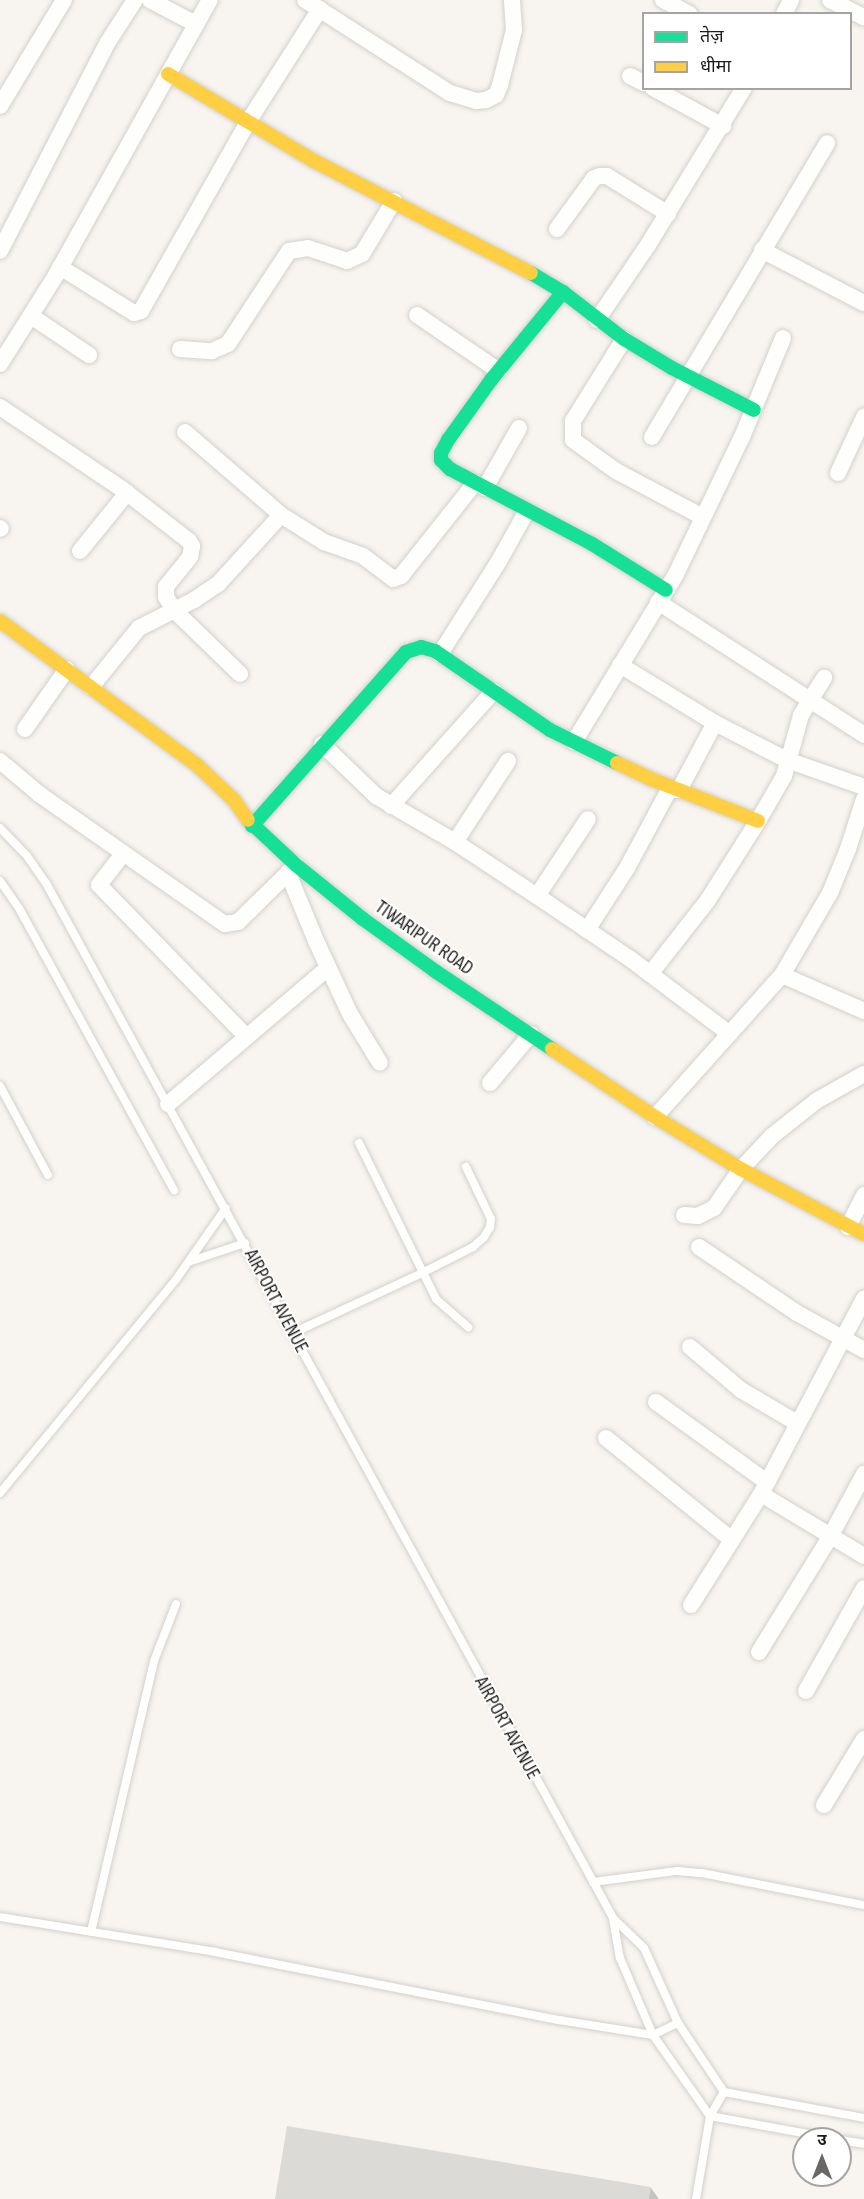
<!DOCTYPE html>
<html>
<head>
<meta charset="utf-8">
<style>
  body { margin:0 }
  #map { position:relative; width:864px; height:2199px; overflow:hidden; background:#f8f5f0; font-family:"Sofia Sans Condensed","Noto Sans Devanagari",sans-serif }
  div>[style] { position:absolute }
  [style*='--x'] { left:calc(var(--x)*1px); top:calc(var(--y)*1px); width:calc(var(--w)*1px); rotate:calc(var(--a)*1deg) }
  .shadow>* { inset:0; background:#0003 }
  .building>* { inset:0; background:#dcdad6 }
  .roads { filter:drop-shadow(0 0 2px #d3d0cd) drop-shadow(0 0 2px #d3d0cd) }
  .lane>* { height:8px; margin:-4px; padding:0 4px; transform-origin:4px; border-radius:4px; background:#fefefd }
  .street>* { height:16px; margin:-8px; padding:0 8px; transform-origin:8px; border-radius:8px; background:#fefefd }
  .fast>* { height:14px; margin:-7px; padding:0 7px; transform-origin:7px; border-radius:7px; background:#16e098 }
  .slow>* { height:14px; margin:-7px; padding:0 7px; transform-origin:7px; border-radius:7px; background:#ffcf43 }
  span { translate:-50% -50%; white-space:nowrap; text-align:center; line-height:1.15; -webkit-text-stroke:4.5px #fff; paint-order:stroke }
  .street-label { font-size:20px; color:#1e1c19 }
  .legend { position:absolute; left:642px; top:12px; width:210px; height:78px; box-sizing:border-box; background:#fff; border:2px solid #a5a4a3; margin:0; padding:8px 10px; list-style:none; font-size:18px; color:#1e1c19 }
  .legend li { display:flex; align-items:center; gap:12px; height:30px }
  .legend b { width:30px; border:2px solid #a5a4a3 }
  .north { position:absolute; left:792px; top:2127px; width:60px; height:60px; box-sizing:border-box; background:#fff; border:2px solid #a5a4a3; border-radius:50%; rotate:0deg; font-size:16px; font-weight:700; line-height:24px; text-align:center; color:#1e1c19 }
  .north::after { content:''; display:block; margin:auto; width:21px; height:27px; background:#6a6864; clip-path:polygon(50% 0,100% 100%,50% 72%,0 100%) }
</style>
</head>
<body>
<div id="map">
  <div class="shadow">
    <i style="clip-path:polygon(651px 2188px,659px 2199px,276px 2199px)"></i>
  </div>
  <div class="building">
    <i style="clip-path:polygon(287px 2126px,651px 2187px,649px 2199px,275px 2199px)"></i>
  </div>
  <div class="roads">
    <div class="lane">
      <i style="--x:0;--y:828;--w:39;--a:46"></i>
      <i style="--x:27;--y:856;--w:33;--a:55"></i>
      <i style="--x:46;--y:883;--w:1180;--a:61.28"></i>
      <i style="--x:613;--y:1918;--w:43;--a:44.1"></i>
      <i style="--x:644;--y:1948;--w:82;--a:65.6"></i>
      <i style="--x:678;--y:2023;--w:83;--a:56.3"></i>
      <i style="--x:724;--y:2092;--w:142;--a:10.5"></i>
      <i style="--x:0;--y:881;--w:35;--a:55"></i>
      <i style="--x:20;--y:910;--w:320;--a:61.2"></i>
      <i style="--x:0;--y:1086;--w:101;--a:61.7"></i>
      <i style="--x:359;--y:1143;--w:174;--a:63.7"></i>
      <i style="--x:436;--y:1299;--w:43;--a:41.2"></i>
      <i style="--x:191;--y:1261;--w:57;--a:-18.4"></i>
      <i style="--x:293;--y:1333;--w:142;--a:-24.9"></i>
      <i style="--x:422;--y:1273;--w:57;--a:-27"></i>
      <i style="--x:473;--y:1247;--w:15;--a:-42"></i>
      <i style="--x:484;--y:1237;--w:12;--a:-59"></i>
      <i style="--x:490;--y:1227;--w:8;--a:-83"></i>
      <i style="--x:491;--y:1219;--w:58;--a:-115.7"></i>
      <i style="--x:0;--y:1493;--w:278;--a:-50.5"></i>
      <i style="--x:177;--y:1278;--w:85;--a:-55"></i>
      <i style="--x:593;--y:1882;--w:85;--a:-7.5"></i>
      <i style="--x:677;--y:1871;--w:25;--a:5"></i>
      <i style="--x:702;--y:1873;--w:165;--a:11.2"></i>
      <i style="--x:0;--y:1917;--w:218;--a:9.2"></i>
      <i style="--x:215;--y:1952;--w:351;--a:11.2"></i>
      <i style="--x:559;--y:2020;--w:95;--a:9.1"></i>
      <i style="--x:653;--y:2035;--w:28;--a:-26"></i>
      <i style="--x:613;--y:1919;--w:40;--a:80"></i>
      <i style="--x:620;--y:1958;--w:84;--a:66.8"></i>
      <i style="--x:653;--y:2035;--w:99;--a:54.9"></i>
      <i style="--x:710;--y:2116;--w:127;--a:10.4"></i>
      <i style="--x:91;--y:1932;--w:278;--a:-76.9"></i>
      <i style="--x:154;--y:1661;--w:61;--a:-68.9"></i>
      <i style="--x:840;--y:2140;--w:24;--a:9"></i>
      <i style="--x:696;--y:2199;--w:84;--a:-80.4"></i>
      <i style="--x:710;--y:2116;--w:28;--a:-60"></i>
    </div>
    <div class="street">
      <i style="--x:150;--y:0;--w:52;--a:27.6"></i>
      <i style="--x:305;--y:0;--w:172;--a:32.7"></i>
      <i style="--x:450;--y:93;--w:27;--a:17"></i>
      <i style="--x:476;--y:101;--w:10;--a:-6"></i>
      <i style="--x:486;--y:100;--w:11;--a:-27"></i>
      <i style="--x:496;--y:95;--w:11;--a:-68"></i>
      <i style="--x:500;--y:85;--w:57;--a:-75.7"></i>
      <i style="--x:514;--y:30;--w:30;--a:-94"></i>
      <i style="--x:663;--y:0;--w:30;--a:28"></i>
      <i style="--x:830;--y:0;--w:38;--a:27"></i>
      <i style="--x:784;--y:14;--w:16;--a:-63"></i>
      <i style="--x:630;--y:76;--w:16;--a:27"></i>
      <i style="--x:653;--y:88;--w:80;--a:28.5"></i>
      <i style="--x:0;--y:106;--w:124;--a:-58.9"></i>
      <i style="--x:557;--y:229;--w:63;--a:-54"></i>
      <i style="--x:594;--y:178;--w:6;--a:-18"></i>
      <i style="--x:600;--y:176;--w:7;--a:0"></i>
      <i style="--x:607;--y:176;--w:72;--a:31.9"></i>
      <i style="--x:762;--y:250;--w:115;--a:27.5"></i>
      <i style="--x:0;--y:251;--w:235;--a:-62.7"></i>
      <i style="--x:108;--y:42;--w:50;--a:-57.3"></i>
      <i style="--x:60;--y:267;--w:87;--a:31.9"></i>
      <i style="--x:134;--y:313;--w:7;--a:-16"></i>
      <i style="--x:141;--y:311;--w:217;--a:-60.5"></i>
      <i style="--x:248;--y:122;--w:134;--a:-57.5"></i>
      <i style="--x:417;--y:315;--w:99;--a:34.3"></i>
      <i style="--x:31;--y:316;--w:70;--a:33.9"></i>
      <i style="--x:597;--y:320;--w:91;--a:-55.8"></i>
      <i style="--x:648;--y:245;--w:184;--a:-58.6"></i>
      <i style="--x:624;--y:339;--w:97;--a:121.9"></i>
      <i style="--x:573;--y:421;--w:19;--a:90"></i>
      <i style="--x:573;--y:440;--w:53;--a:35.8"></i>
      <i style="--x:616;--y:471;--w:98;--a:27.9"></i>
      <i style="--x:180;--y:349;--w:32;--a:4"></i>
      <i style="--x:212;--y:351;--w:17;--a:-24"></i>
      <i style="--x:228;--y:344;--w:111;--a:-56.7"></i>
      <i style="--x:289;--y:251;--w:19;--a:-9"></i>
      <i style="--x:308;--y:248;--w:41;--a:18.4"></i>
      <i style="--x:347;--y:261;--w:17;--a:-25"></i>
      <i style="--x:362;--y:254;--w:62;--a:-58.9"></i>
      <i style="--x:0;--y:364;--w:105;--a:-57.8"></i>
      <i style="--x:56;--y:275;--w:315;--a:-60.8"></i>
      <i style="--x:0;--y:407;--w:147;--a:33.9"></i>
      <i style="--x:122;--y:489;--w:85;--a:37.8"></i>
      <i style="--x:189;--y:541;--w:6;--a:59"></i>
      <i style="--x:192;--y:546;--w:11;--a:100"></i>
      <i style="--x:190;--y:557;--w:38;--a:129"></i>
      <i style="--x:166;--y:587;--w:10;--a:90"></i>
      <i style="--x:166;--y:597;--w:15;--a:58"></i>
      <i style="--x:174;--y:610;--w:92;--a:44.1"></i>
      <i style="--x:185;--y:432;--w:127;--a:40.8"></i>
      <i style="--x:281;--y:515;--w:51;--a:32.1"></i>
      <i style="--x:324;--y:542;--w:41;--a:19.7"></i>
      <i style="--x:363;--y:556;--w:38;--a:37"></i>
      <i style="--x:393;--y:579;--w:9;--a:-21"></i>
      <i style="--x:401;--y:576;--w:119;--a:-51.5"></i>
      <i style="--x:652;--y:437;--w:342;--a:-59.2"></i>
      <i style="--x:838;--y:473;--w:62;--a:-65.1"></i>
      <i style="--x:485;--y:488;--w:69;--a:-60.5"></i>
      <i style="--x:0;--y:528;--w:1;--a:45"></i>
      <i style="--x:80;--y:551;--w:75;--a:-51"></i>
      <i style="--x:658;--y:602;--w:245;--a:32.8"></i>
      <i style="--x:440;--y:654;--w:110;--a:-57.6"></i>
      <i style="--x:499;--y:561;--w:57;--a:-60.8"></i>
      <i style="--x:620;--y:665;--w:111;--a:31.4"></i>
      <i style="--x:715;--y:723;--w:81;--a:27.2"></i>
      <i style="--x:787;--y:760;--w:82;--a:19.3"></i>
      <i style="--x:91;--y:687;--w:76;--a:-50.9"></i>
      <i style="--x:139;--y:628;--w:62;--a:-27"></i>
      <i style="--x:194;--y:600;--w:29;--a:-34"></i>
      <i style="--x:218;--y:584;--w:93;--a:-47.6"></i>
      <i style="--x:25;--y:729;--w:73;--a:-55"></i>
      <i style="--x:574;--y:742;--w:194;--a:-58.7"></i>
      <i style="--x:675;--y:576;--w:154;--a:-64.3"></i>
      <i style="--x:742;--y:437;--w:107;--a:-67.5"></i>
      <i style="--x:322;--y:744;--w:75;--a:43.9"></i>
      <i style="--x:376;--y:796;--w:91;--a:30.2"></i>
      <i style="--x:455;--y:842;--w:98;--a:33.4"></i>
      <i style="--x:537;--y:896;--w:111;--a:34"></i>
      <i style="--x:629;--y:958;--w:126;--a:37"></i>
      <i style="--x:0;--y:761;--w:51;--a:40.2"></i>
      <i style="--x:39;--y:794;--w:227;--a:35"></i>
      <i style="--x:225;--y:924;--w:13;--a:-9"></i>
      <i style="--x:238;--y:922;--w:81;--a:-44.5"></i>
      <i style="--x:391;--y:806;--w:154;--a:-48.2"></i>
      <i style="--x:455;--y:842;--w:97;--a:-56.8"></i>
      <i style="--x:123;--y:854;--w:39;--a:128"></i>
      <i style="--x:99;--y:885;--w:211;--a:45.8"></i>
      <i style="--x:288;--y:873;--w:74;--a:67.6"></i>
      <i style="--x:316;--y:941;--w:81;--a:65"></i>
      <i style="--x:350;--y:1014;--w:57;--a:58.5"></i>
      <i style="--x:537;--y:896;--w:92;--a:-56.5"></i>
      <i style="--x:587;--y:930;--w:74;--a:-57.2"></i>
      <i style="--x:627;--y:868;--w:89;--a:-61.7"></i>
      <i style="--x:669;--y:790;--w:10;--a:0"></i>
      <i style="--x:679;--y:790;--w:76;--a:-61.8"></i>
      <i style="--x:650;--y:974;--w:94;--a:-51.9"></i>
      <i style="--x:708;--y:900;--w:93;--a:-57.7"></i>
      <i style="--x:758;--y:821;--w:52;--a:-60"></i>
      <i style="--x:784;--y:776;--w:63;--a:-74.4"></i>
      <i style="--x:801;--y:715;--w:44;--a:-58.1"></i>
      <i style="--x:782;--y:975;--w:95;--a:-59.7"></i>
      <i style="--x:830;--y:893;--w:48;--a:-67.8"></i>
      <i style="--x:848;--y:849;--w:52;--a:-72.3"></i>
      <i style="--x:490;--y:1083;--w:64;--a:-50.1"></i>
      <i style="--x:168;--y:1104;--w:210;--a:-40.4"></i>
      <i style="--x:655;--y:1117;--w:191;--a:-48.2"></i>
      <i style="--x:782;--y:975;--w:90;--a:23.7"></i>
      <i style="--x:684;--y:1215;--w:14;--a:4"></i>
      <i style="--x:698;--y:1216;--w:18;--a:-27"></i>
      <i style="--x:714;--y:1208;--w:47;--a:-55.3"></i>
      <i style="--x:741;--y:1169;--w:45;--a:-46.8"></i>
      <i style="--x:772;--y:1136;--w:56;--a:-38.5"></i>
      <i style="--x:816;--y:1101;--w:55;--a:-29.4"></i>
      <i style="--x:848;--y:1227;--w:36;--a:-63"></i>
      <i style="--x:699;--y:1247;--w:118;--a:34"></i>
      <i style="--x:797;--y:1313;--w:77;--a:28.9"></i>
      <i style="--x:690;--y:1347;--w:67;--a:40.1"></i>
      <i style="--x:741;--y:1390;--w:65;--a:30.5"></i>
      <i style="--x:656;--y:1402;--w:137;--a:35.8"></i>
      <i style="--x:606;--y:1438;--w:162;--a:39"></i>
      <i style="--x:761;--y:1494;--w:120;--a:31"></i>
      <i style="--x:691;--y:1605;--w:131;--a:-57.8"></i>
      <i style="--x:761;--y:1494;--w:221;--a:-62.2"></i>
      <i style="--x:759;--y:1652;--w:135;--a:-58.3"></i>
      <i style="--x:830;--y:1537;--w:72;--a:-61.6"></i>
      <i style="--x:806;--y:1691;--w:118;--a:-60.6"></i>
      <i style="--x:824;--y:1805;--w:77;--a:-58.8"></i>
    </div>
    <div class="fast">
      <i style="--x:531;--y:273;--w:37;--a:31"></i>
      <i style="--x:563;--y:292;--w:77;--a:37.6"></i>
      <i style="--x:624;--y:339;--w:56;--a:31.1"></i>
      <i style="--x:672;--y:368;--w:92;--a:27.1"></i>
      <i style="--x:563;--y:292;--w:114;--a:129.3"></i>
      <i style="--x:491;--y:380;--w:74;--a:125.6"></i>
      <i style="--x:448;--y:440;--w:15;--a:118"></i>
      <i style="--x:441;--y:453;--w:7;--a:90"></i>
      <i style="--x:441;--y:460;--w:13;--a:45"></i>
      <i style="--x:450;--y:469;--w:161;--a:27.8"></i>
      <i style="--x:592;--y:544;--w:87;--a:31.9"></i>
      <i style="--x:248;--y:820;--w:66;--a:43.2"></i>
      <i style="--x:296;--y:865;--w:86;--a:38.9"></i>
      <i style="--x:363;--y:919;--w:89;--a:35.8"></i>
      <i style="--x:435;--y:971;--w:141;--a:33.7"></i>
      <i style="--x:252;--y:826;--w:232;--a:-48.5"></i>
      <i style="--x:406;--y:652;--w:16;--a:-18"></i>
      <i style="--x:421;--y:647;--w:15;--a:16"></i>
      <i style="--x:435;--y:651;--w:140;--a:34.5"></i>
      <i style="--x:550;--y:730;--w:75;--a:26.2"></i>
    </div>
    <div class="slow">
      <i style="--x:168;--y:74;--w:170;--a:30.8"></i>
      <i style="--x:314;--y:161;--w:244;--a:27.3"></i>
      <i style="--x:0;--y:621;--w:245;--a:36.2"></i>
      <i style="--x:198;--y:766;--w:50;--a:43.4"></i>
      <i style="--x:234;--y:800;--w:24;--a:55"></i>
      <i style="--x:617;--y:763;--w:38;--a:25"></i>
      <i style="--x:651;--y:779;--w:115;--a:21.4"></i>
      <i style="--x:552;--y:1049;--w:123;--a:33.4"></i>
      <i style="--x:655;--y:1117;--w:100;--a:31.2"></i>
      <i style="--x:741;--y:1169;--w:139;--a:27.9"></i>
    </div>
  </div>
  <div class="street-label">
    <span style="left:424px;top:938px;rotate:35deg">TIWARIPUR ROAD</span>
    <span style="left:276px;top:1301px;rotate:62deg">AIRPORT AVENUE</span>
    <span style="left:507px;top:1728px;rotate:61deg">AIRPORT AVENUE</span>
  </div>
  <ul class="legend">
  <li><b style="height:8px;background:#16e098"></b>तेज़</li>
  <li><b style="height:8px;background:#ffcf43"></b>धीमा</li>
  </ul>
  <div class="north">उ</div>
</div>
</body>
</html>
